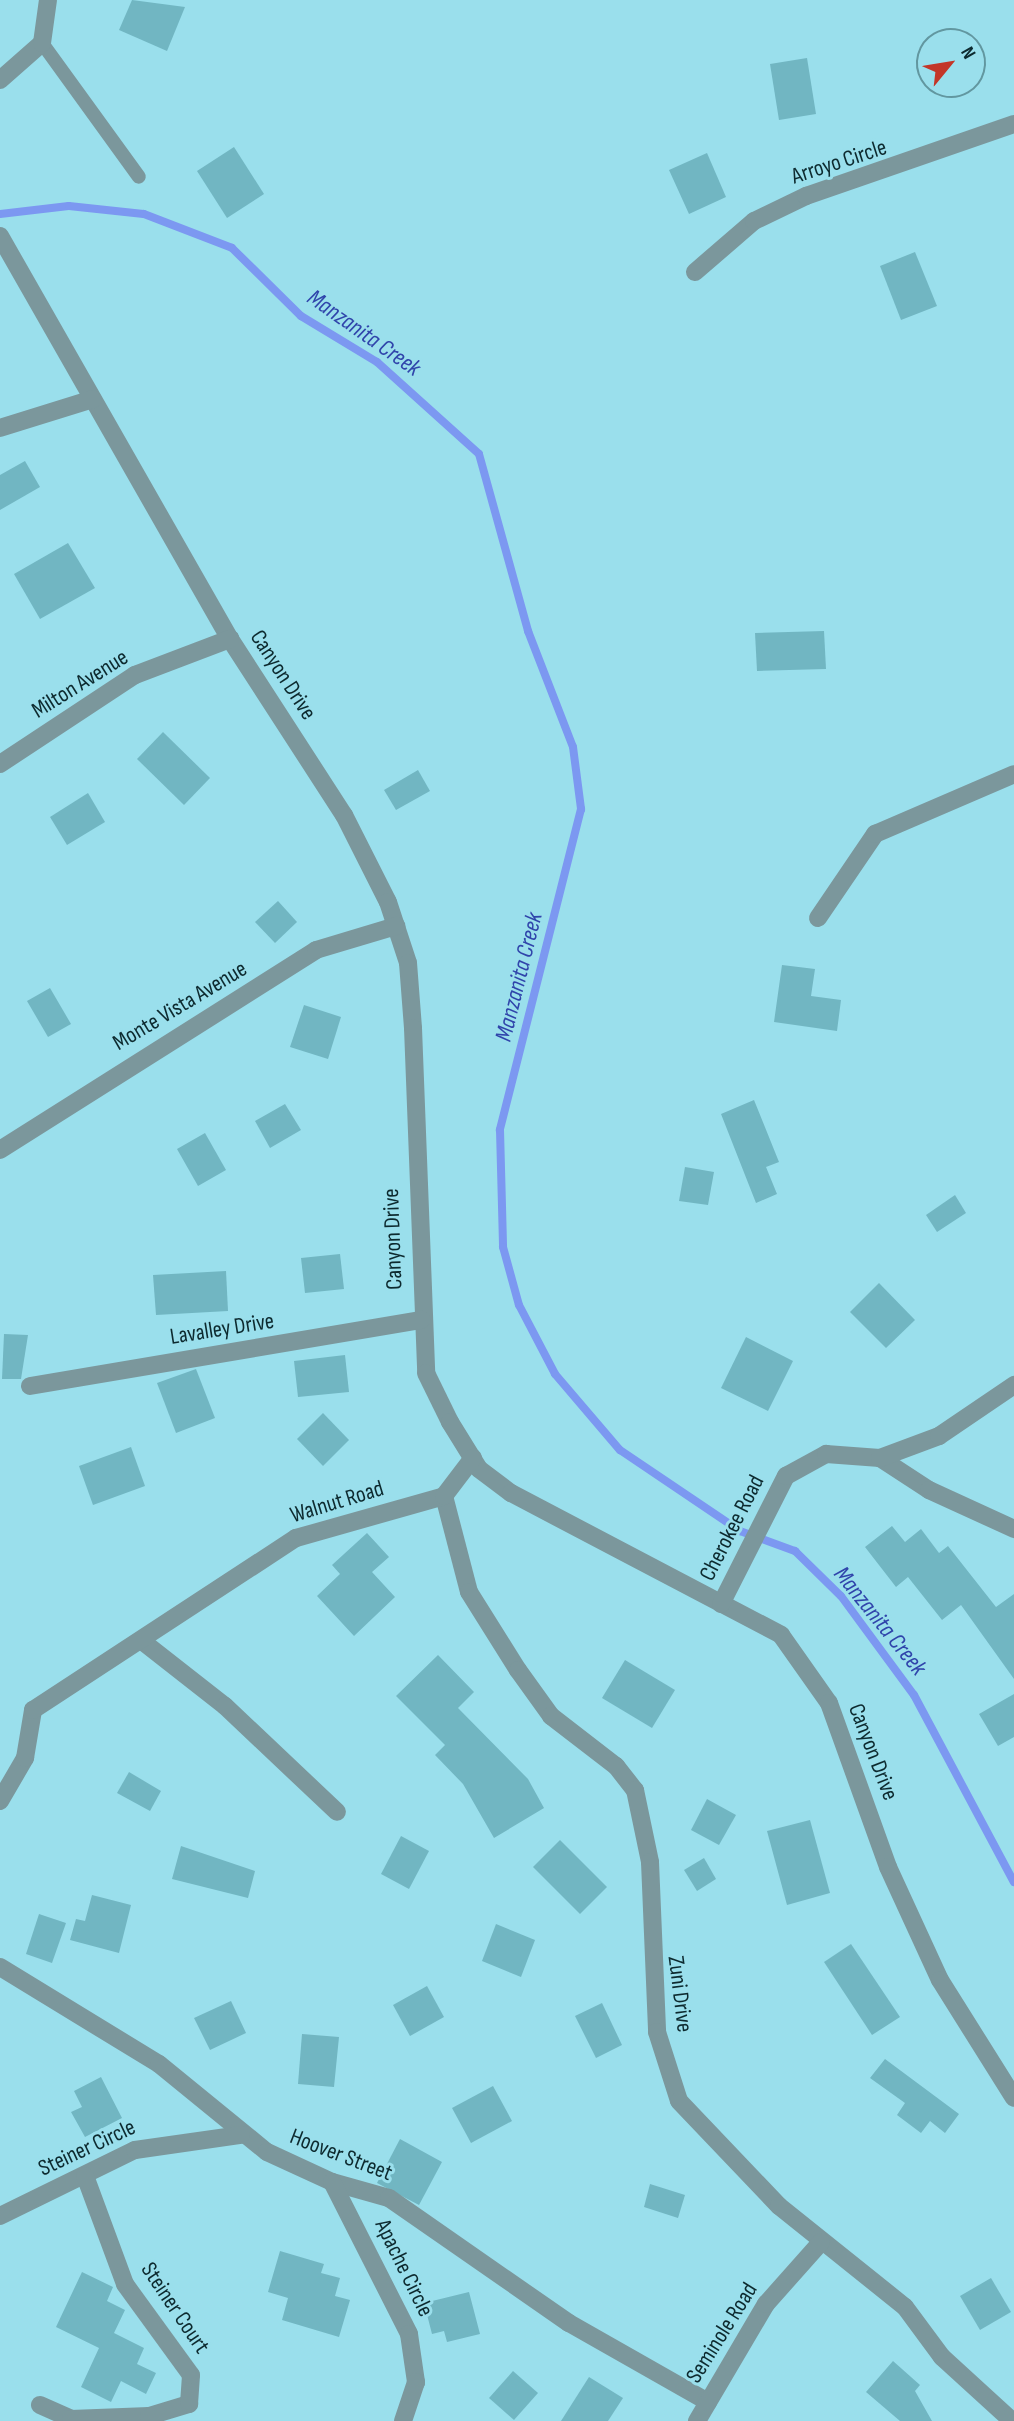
<!DOCTYPE html>
<html>
<head>
<meta charset="utf-8">
<style>
  body { margin:0 }
  #map { position:relative; width:1014px; height:2421px; overflow:hidden; background:#9adfec; font-family:"Sofia Sans Condensed",sans-serif }
  div>[style] { position:absolute }
  [style*='--x'] { left:calc(var(--x)*1px); top:calc(var(--y)*1px); width:calc(var(--w)*1px); rotate:calc(var(--a)*1deg) }
  .stream>* { height:8px; margin:-4px; padding:0 4px; transform-origin:4px; border-radius:4px; background:#7c98f1 }
  .building>* { inset:0; background:#71b6c2 }
  .service>* { height:14px; margin:-7px; padding:0 7px; transform-origin:7px; border-radius:7px; background:#7b979c }
  .minor>* { height:18px; margin:-9px; padding:0 9px; transform-origin:9px; border-radius:9px; background:#7b979c }
  span { translate:-50% -50%; white-space:nowrap; text-align:center; line-height:1.15; -webkit-text-stroke:6px #9adfec; paint-order:stroke }
  .street-label { font-size:23px; color:#0d2a2f }
  .water-label { font-size:24px; color:#3045ab; font-style:italic }
  .north { position:absolute; left:916px; top:28px; width:70px; height:70px; box-sizing:border-box; background:#9adfec; border:2px solid #6297a0; border-radius:50%; rotate:60deg; font-size:19px; font-weight:700; line-height:28px; text-align:center; color:#0d2a2f }
  .north::after { content:''; display:block; margin:auto; width:24px; height:32px; background:#c33628; clip-path:polygon(50% 0,100% 100%,50% 72%,0 100%) }
</style>
</head>
<body>
<div id="map">
  <div class="stream">
    <i style="--x:0;--y:214;--w:69;--a:-6.6"></i>
    <i style="--x:69;--y:206;--w:75;--a:6.1"></i>
    <i style="--x:144;--y:214;--w:94;--a:21.1"></i>
    <i style="--x:232;--y:248;--w:97;--a:44.6"></i>
    <i style="--x:301;--y:316;--w:89;--a:31.2"></i>
    <i style="--x:377;--y:362;--w:137;--a:42"></i>
    <i style="--x:479;--y:454;--w:184;--a:74.5"></i>
    <i style="--x:528;--y:631;--w:124;--a:68.8"></i>
    <i style="--x:573;--y:747;--w:63;--a:82.6"></i>
    <i style="--x:581;--y:809;--w:331;--a:104.2"></i>
    <i style="--x:500;--y:1130;--w:117;--a:88.5"></i>
    <i style="--x:503;--y:1247;--w:60;--a:74.6"></i>
    <i style="--x:519;--y:1305;--w:78;--a:62.4"></i>
    <i style="--x:555;--y:1374;--w:100;--a:49.5"></i>
    <i style="--x:620;--y:1450;--w:145;--a:34"></i>
    <i style="--x:740;--y:1531;--w:59;--a:20"></i>
    <i style="--x:795;--y:1551;--w:64;--a:44.4"></i>
    <i style="--x:841;--y:1596;--w:123;--a:53.6"></i>
    <i style="--x:914;--y:1695;--w:212;--a:61.9"></i>
  </div>
  <div class="building">
    <i style="clip-path:polygon(132px 0,185px 7px,167px 51px,119px 30px)"></i>
    <i style="clip-path:polygon(807px 58px,816px 114px,779px 120px,770px 64px)"></i>
    <i style="clip-path:polygon(234px 147px,264px 194px,227px 218px,197px 171px)"></i>
    <i style="clip-path:polygon(707px 153px,726px 197px,689px 214px,669px 170px)"></i>
    <i style="clip-path:polygon(915px 252px,937px 306px,901px 320px,880px 266px)"></i>
    <i style="clip-path:polygon(25px 461px,40px 487px,0 510px,0 475px)"></i>
    <i style="clip-path:polygon(68px 543px,95px 588px,40px 619px,14px 574px)"></i>
    <i style="clip-path:polygon(824px 631px,826px 669px,757px 671px,755px 633px)"></i>
    <i style="clip-path:polygon(163px 732px,210px 778px,184px 805px,137px 759px)"></i>
    <i style="clip-path:polygon(418px 770px,430px 791px,396px 810px,384px 790px)"></i>
    <i style="clip-path:polygon(88px 793px,105px 822px,67px 845px,50px 817px)"></i>
    <i style="clip-path:polygon(278px 901px,297px 922px,275px 943px,255px 922px)"></i>
    <i style="clip-path:polygon(782px 965px,815px 969px,811px 996px,841px 1000px,837px 1031px,774px 1022px)"></i>
    <i style="clip-path:polygon(50px 988px,71px 1024px,48px 1037px,27px 1001px)"></i>
    <i style="clip-path:polygon(304px 1005px,341px 1017px,328px 1059px,290px 1047px)"></i>
    <i style="clip-path:polygon(754px 1100px,779px 1162px,766px 1167px,777px 1194px,756px 1203px,721px 1114px)"></i>
    <i style="clip-path:polygon(285px 1104px,301px 1130px,270px 1148px,255px 1121px)"></i>
    <i style="clip-path:polygon(205px 1133px,226px 1170px,198px 1186px,177px 1149px)"></i>
    <i style="clip-path:polygon(685px 1167px,714px 1172px,708px 1205px,679px 1201px)"></i>
    <i style="clip-path:polygon(955px 1195px,966px 1213px,937px 1232px,926px 1215px)"></i>
    <i style="clip-path:polygon(340px 1254px,344px 1289px,305px 1293px,301px 1258px)"></i>
    <i style="clip-path:polygon(226px 1271px,228px 1311px,156px 1315px,153px 1275px)"></i>
    <i style="clip-path:polygon(879px 1283px,915px 1320px,886px 1348px,850px 1312px)"></i>
    <i style="clip-path:polygon(4px 1334px,28px 1335px,21px 1379px,2px 1379px)"></i>
    <i style="clip-path:polygon(746px 1337px,793px 1361px,768px 1411px,721px 1388px)"></i>
    <i style="clip-path:polygon(345px 1355px,349px 1392px,298px 1397px,294px 1361px)"></i>
    <i style="clip-path:polygon(196px 1369px,215px 1418px,176px 1433px,157px 1383px)"></i>
    <i style="clip-path:polygon(323px 1413px,349px 1440px,323px 1466px,297px 1439px)"></i>
    <i style="clip-path:polygon(131px 1447px,145px 1486px,93px 1505px,79px 1466px)"></i>
    <i style="clip-path:polygon(892px 1526px,905px 1542px,921px 1529px,939px 1553px,948px 1546px,996px 1607px,1014px 1594px,1014px 1679px,961px 1605px,942px 1620px,908px 1577px,896px 1587px,865px 1547px)"></i>
    <i style="clip-path:polygon(367px 1533px,389px 1557px,372px 1572px,395px 1597px,354px 1636px,317px 1596px,340px 1574px,332px 1565px)"></i>
    <i style="clip-path:polygon(438px 1655px,474px 1692px,458px 1708px,528px 1779px,544px 1808px,494px 1838px,463px 1784px,435px 1755px,445px 1745px,396px 1696px)"></i>
    <i style="clip-path:polygon(625px 1660px,675px 1690px,652px 1728px,602px 1698px)"></i>
    <i style="clip-path:polygon(1014px 1694px,1014px 1737px,998px 1746px,979px 1714px)"></i>
    <i style="clip-path:polygon(129px 1772px,161px 1791px,150px 1811px,117px 1793px)"></i>
    <i style="clip-path:polygon(707px 1799px,736px 1815px,719px 1845px,691px 1830px)"></i>
    <i style="clip-path:polygon(810px 1820px,830px 1893px,787px 1905px,767px 1831px)"></i>
    <i style="clip-path:polygon(401px 1836px,429px 1851px,409px 1889px,381px 1874px)"></i>
    <i style="clip-path:polygon(560px 1840px,607px 1887px,580px 1914px,533px 1867px)"></i>
    <i style="clip-path:polygon(181px 1846px,255px 1871px,248px 1898px,172px 1879px)"></i>
    <i style="clip-path:polygon(704px 1858px,716px 1879px,697px 1891px,684px 1870px)"></i>
    <i style="clip-path:polygon(92px 1895px,131px 1905px,119px 1953px,70px 1940px,76px 1919px,85px 1921px)"></i>
    <i style="clip-path:polygon(39px 1914px,66px 1923px,52px 1963px,26px 1954px)"></i>
    <i style="clip-path:polygon(496px 1924px,535px 1940px,521px 1977px,482px 1961px)"></i>
    <i style="clip-path:polygon(851px 1944px,900px 2017px,872px 2035px,824px 1962px)"></i>
    <i style="clip-path:polygon(427px 1986px,444px 2017px,410px 2036px,393px 2005px)"></i>
    <i style="clip-path:polygon(231px 2001px,246px 2033px,210px 2050px,194px 2018px)"></i>
    <i style="clip-path:polygon(602px 2003px,622px 2045px,596px 2058px,575px 2016px)"></i>
    <i style="clip-path:polygon(302px 2034px,339px 2037px,334px 2087px,298px 2084px)"></i>
    <i style="clip-path:polygon(885px 2059px,959px 2114px,945px 2133px,930px 2121px,921px 2133px,897px 2115px,905px 2103px,870px 2078px)"></i>
    <i style="clip-path:polygon(101px 2077px,122px 2118px,85px 2137px,71px 2112px,82px 2107px,74px 2091px)"></i>
    <i style="clip-path:polygon(493px 2086px,512px 2121px,471px 2143px,452px 2108px)"></i>
    <i style="clip-path:polygon(400px 2139px,442px 2162px,419px 2205px,377px 2183px)"></i>
    <i style="clip-path:polygon(650px 2184px,685px 2195px,678px 2218px,644px 2207px)"></i>
    <i style="clip-path:polygon(280px 2251px,324px 2264px,321px 2273px,340px 2278px,335px 2296px,350px 2300px,339px 2337px,282px 2320px,288px 2298px,268px 2292px)"></i>
    <i style="clip-path:polygon(82px 2272px,113px 2287px,107px 2301px,125px 2310px,114px 2333px,144px 2348px,137px 2364px,156px 2373px,146px 2394px,121px 2381px,111px 2402px,81px 2387px,99px 2348px,56px 2327px)"></i>
    <i style="clip-path:polygon(991px 2278px,1011px 2312px,980px 2330px,960px 2296px)"></i>
    <i style="clip-path:polygon(469px 2292px,480px 2334px,447px 2342px,444px 2331px,432px 2334px,424px 2303px)"></i>
    <i style="clip-path:polygon(893px 2361px,920px 2385px,915px 2391px,932px 2421px,900px 2421px,866px 2392px)"></i>
    <i style="clip-path:polygon(513px 2371px,538px 2393px,514px 2420px,489px 2398px)"></i>
    <i style="clip-path:polygon(589px 2377px,623px 2398px,608px 2421px,561px 2421px)"></i>
  </div>
  <div class="service">
    <i style="--x:42;--y:43;--w:165;--a:54.1"></i>
  </div>
  <div class="minor">
    <i style="--x:0;--y:80;--w:56;--a:-41.4"></i>
    <i style="--x:42;--y:43;--w:43;--a:-82.1"></i>
    <i style="--x:0;--y:236;--w:464;--a:60.3"></i>
    <i style="--x:230;--y:639;--w:210;--a:57.1"></i>
    <i style="--x:344;--y:815;--w:97;--a:63.2"></i>
    <i style="--x:388;--y:902;--w:64;--a:71.8"></i>
    <i style="--x:408;--y:963;--w:65;--a:85.6"></i>
    <i style="--x:413;--y:1028;--w:345;--a:87.8"></i>
    <i style="--x:426;--y:1373;--w:55;--a:63.9"></i>
    <i style="--x:450;--y:1422;--w:55;--a:58.3"></i>
    <i style="--x:479;--y:1469;--w:40;--a:37"></i>
    <i style="--x:511;--y:1493;--w:305;--a:27.7"></i>
    <i style="--x:781;--y:1635;--w:83;--a:54.8"></i>
    <i style="--x:829;--y:1703;--w:174;--a:70.2"></i>
    <i style="--x:888;--y:1867;--w:124;--a:65.3"></i>
    <i style="--x:940;--y:1980;--w:139;--a:57.9"></i>
    <i style="--x:695;--y:272;--w:78;--a:-40.8"></i>
    <i style="--x:754;--y:221;--w:58;--a:-25.7"></i>
    <i style="--x:806;--y:196;--w:220;--a:-19.1"></i>
    <i style="--x:0;--y:428;--w:97;--a:-17.3"></i>
    <i style="--x:0;--y:764;--w:162;--a:-33.4"></i>
    <i style="--x:135;--y:675;--w:102;--a:-20.8"></i>
    <i style="--x:818;--y:918;--w:102;--a:-55.8"></i>
    <i style="--x:875;--y:834;--w:151;--a:-23.3"></i>
    <i style="--x:0;--y:1150;--w:374;--a:-32.3"></i>
    <i style="--x:316;--y:950;--w:84;--a:-16.7"></i>
    <i style="--x:30;--y:1386;--w:397;--a:-9.6"></i>
    <i style="--x:880;--y:1458;--w:59;--a:33.1"></i>
    <i style="--x:929;--y:1490;--w:94;--a:24.6"></i>
    <i style="--x:444;--y:1496;--w:99;--a:75.4"></i>
    <i style="--x:469;--y:1592;--w:92;--a:57.9"></i>
    <i style="--x:518;--y:1670;--w:57;--a:54.3"></i>
    <i style="--x:551;--y:1716;--w:82;--a:37.6"></i>
    <i style="--x:616;--y:1766;--w:31;--a:52"></i>
    <i style="--x:635;--y:1790;--w:74;--a:78.2"></i>
    <i style="--x:650;--y:1862;--w:170;--a:87.6"></i>
    <i style="--x:657;--y:2032;--w:72;--a:72.3"></i>
    <i style="--x:679;--y:2101;--w:145;--a:46.4"></i>
    <i style="--x:779;--y:2206;--w:161;--a:38.7"></i>
    <i style="--x:905;--y:2307;--w:62;--a:53.5"></i>
    <i style="--x:942;--y:2357;--w:95;--a:42.4"></i>
    <i style="--x:721;--y:1604;--w:144;--a:-63.1"></i>
    <i style="--x:786;--y:1476;--w:46;--a:-28.8"></i>
    <i style="--x:826;--y:1454;--w:54;--a:4.2"></i>
    <i style="--x:880;--y:1458;--w:63;--a:-20.4"></i>
    <i style="--x:939;--y:1436;--w:91;--a:-34.2"></i>
    <i style="--x:142;--y:1641;--w:105;--a:38.1"></i>
    <i style="--x:225;--y:1706;--w:154;--a:43.4"></i>
    <i style="--x:0;--y:1801;--w:50;--a:-59.8"></i>
    <i style="--x:25;--y:1758;--w:49;--a:-80.5"></i>
    <i style="--x:33;--y:1710;--w:314;--a:-33.2"></i>
    <i style="--x:296;--y:1538;--w:154;--a:-15.8"></i>
    <i style="--x:444;--y:1496;--w:48;--a:-52.7"></i>
    <i style="--x:0;--y:1967;--w:186;--a:31.4"></i>
    <i style="--x:159;--y:2064;--w:139;--a:39.2"></i>
    <i style="--x:267;--y:2152;--w:72;--a:24.8"></i>
    <i style="--x:332;--y:2182;--w:59;--a:15.7"></i>
    <i style="--x:389;--y:2198;--w:219;--a:34.8"></i>
    <i style="--x:569;--y:2323;--w:160;--a:29.6"></i>
    <i style="--x:332;--y:2182;--w:170;--a:63.1"></i>
    <i style="--x:409;--y:2334;--w:49;--a:81.7"></i>
    <i style="--x:416;--y:2382;--w:41;--a:108.4"></i>
    <i style="--x:0;--y:2216;--w:150;--a:-26.1"></i>
    <i style="--x:135;--y:2150;--w:107;--a:-8.1"></i>
    <i style="--x:40;--y:2405;--w:34;--a:24"></i>
    <i style="--x:71;--y:2419;--w:78;--a:-2.2"></i>
    <i style="--x:149;--y:2416;--w:42;--a:-16.7"></i>
    <i style="--x:189;--y:2404;--w:29;--a:-86"></i>
    <i style="--x:191;--y:2375;--w:112;--a:-126"></i>
    <i style="--x:125;--y:2284;--w:115;--a:-110.3"></i>
    <i style="--x:697;--y:2421;--w:136;--a:-59.5"></i>
    <i style="--x:766;--y:2304;--w:83;--a:-48.4"></i>
  </div>
  <div class="street-label">
    <span style="left:839px;top:162px;rotate:-18deg">Arroyo Circle</span>
    <span style="left:283px;top:675px;rotate:57deg">Canyon Drive</span>
    <span style="left:80px;top:684px;rotate:-32deg">Milton Avenue</span>
    <span style="left:180px;top:1006px;rotate:-31deg">Monte Vista Avenue</span>
    <span style="left:393px;top:1239px;rotate:-92deg">Canyon Drive</span>
    <span style="left:222px;top:1329px;rotate:-9deg">Lavalley Drive</span>
    <span style="left:337px;top:1502px;rotate:-17deg">Walnut Road</span>
    <span style="left:732px;top:1528px;rotate:-63deg">Cherokee Road</span>
    <span style="left:873px;top:1752px;rotate:69deg">Canyon Drive</span>
    <span style="left:680px;top:1994px;rotate:83deg">Zuni Drive</span>
    <span style="left:87px;top:2148px;rotate:-25deg">Steiner Circle</span>
    <span style="left:341px;top:2155px;rotate:21deg">Hoover Street</span>
    <span style="left:404px;top:2268px;rotate:64deg">Apache Circle</span>
    <span style="left:175px;top:2308px;rotate:56deg">Steiner Court</span>
    <span style="left:722px;top:2333px;rotate:-58deg">Seminole Road</span>
  </div>
  <div class="water-label">
    <span style="left:364px;top:333px;rotate:35deg">Manzanita Creek</span>
    <span style="left:519px;top:977px;rotate:-76deg">Manzanita Creek</span>
    <span style="left:880px;top:1621px;rotate:51deg">Manzanita Creek</span>
  </div>
  <div class="north">N</div>
</div>
</body>
</html>
